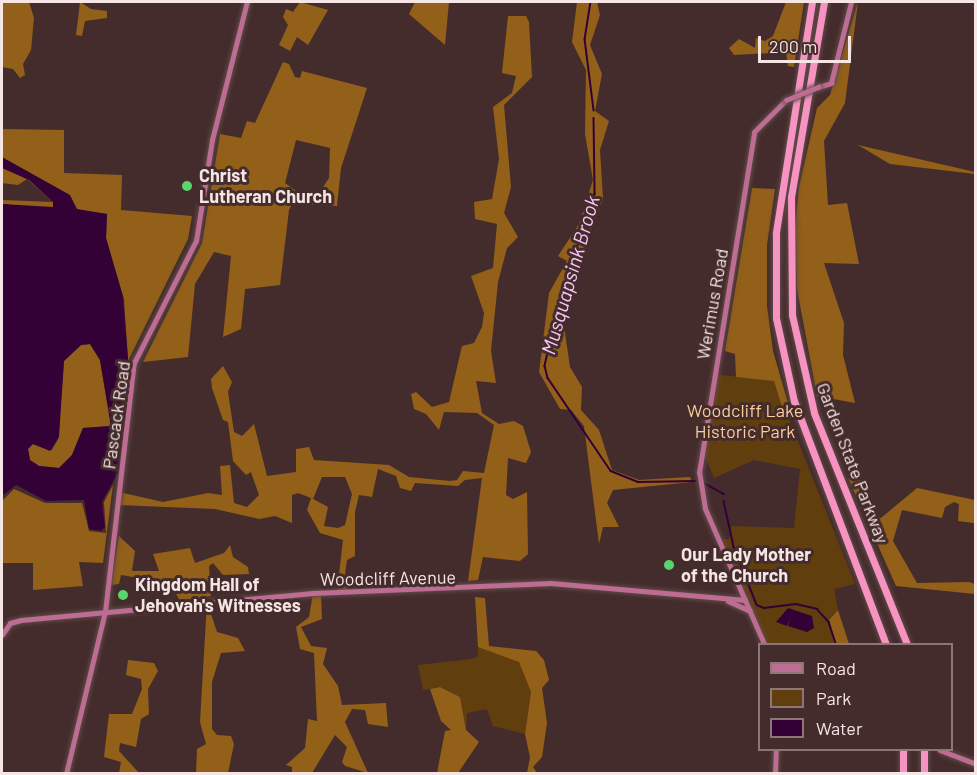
<!DOCTYPE html>
<html>
<head>
<meta charset="utf-8">
<style>
  body { margin:0 }
  #map { position:relative; width:977px; height:775px; overflow:hidden; background:#452c2c; font-family:Barlow,sans-serif }
  div>[style] { position:absolute }
  [style*='--x'] { left:calc(var(--x)*1px); top:calc(var(--y)*1px); width:calc(var(--w)*1px); rotate:calc(var(--a)*1deg) }
  .green>* { inset:0; background:#613e0e }
  .forest>* { inset:0; background:#936019 }
  .water>* { inset:0; background:#340137 }
  .stream>* { height:1.5px; margin:-0.75px; padding:0 0.75px; transform-origin:0.75px; border-radius:0.75px; background:#340137 }
  .roads { filter:drop-shadow(0 0 2px #614a4a) drop-shadow(0 0 2px #614a4a) }
  .secondary>* { height:4.5px; margin:-2.25px; padding:0 2.25px; transform-origin:2.25px; border-radius:2.25px; background:#bd6c92 }
  .highway>* { height:7px; margin:-3.5px; padding:0 3.5px; transform-origin:3.5px; border-radius:3.5px; background:#f793c1 }
  .bridges { filter:drop-shadow(0 0 2px #614a4a) drop-shadow(0 0 2px #614a4a) }
  .secondary-bridge>* { height:4.5px; margin:-2.25px; padding:0 2.25px; transform-origin:2.25px; border-radius:2.25px; background:#bd6c92 }
  .dots>* { width:16px; height:16px; translate:-50% -50%; box-sizing:border-box; border:3px solid #452c2c; border-radius:50% }
  span { translate:-50% -50%; white-space:nowrap; text-align:center; line-height:1.15; -webkit-text-stroke:6px #452c2c; paint-order:stroke }
  .poi-label { font-size:18px; color:#f6e5e5; font-weight:700 }
  .left { translate:0 -50%; text-align:left }
  .street-label { font-size:18px; color:#f6e5e5 }
  .park-label { font-size:18px; color:#f9cd9c }
  .water-label { font-size:20px; color:#f7c8f8; font-style:italic }
  .frame { position:absolute; inset:0; border:3px solid #f6e5e5; pointer-events:none }
  .legend { position:absolute; left:758px; top:643px; width:195px; height:108px; box-sizing:border-box; background:#452c2c; border:2px solid #8c7676; margin:0; padding:8px 10px; list-style:none; font-size:18px; color:#f6e5e5 }
  .legend li { display:flex; align-items:center; gap:12px; height:30px }
  .legend b { width:30px; border:2px solid #8c7676 }
  .scale { position:absolute; left:758px; top:36px; width:93px; height:27px; box-sizing:border-box; border:3px solid #f6e5e5; border-top:0; padding-left:8px; font-size:18px; line-height:21px; white-space:nowrap; color:#f6e5e5; -webkit-text-stroke:4px #452c2c; paint-order:stroke }
</style>
</head>
<body>
<div id="map">
  <div class="green">
    <i style="clip-path:polygon(713px 374px,774px 381px,855px 584px,834px 589px,838px 610px,829px 620px,834px 644px,764px 644px,717px 539px,729px 539px,732px 526px,794px 528px,800px 469px,754px 460px,714px 478px,702px 449px)"></i>
    <i style="clip-path:polygon(478px 647px,515px 656px,519px 662px,531px 692px,525px 734px,493px 726px,487px 709px,467px 713px,466px 730px,460px 697px,440px 687px,423px 690px,418px 665px,472px 659px,478px 656px)"></i>
  </div>
  <div class="forest">
    <i style="clip-path:polygon(2px 2px,29px 2px,34px 18px,31px 50px,23px 64px,25px 75px,20px 78px,13px 69px,2px 67px)"></i>
    <i style="clip-path:polygon(80px 2px,91px 9px,107px 11px,107px 18px,85px 21px,82px 36px,76px 35px)"></i>
    <i style="clip-path:polygon(300px 2px,328px 10px,308px 45px,297px 37px,290px 51px,279px 45px,288px 25px,283px 17px,286px 9px,293px 12px)"></i>
    <i style="clip-path:polygon(415px 2px,449px 2px,445px 45px,409px 14px)"></i>
    <i style="clip-path:polygon(577px 2px,597px 2px,600px 15px,590px 45px,602px 74px,595px 111px,609px 121px,600px 150px,603px 199px,585px 244px,564px 326px,570px 367px,582px 387px,581px 410px,599px 430px,612px 470px,639px 480px,690px 477px,692px 482px,613px 490px,607px 503px,619px 527px,603px 527px,599px 544px,584px 426px,571px 410px,560px 409px,539px 372px,549px 293px,567px 261px,558px 256px,579px 224px,593px 180px,585px 134px,586px 70px,572px 42px)"></i>
    <i style="clip-path:polygon(786px 2px,804px 2px,794px 67px,788px 66px,786px 52px,734px 55px,729px 48px,739px 39px,755px 48px,756px 38px,765px 41px,773px 36px)"></i>
    <i style="clip-path:polygon(858px 2px,845px 103px,824px 141px,828px 205px,847px 203px,859px 264px,824px 263px,844px 323px,843px 355px,855px 403px,817px 396px,797px 289px,795px 230px,799px 187px,817px 108px,830px 95px)"></i>
    <i style="clip-path:polygon(evenodd,508px 16px,526px 16px,529px 22px,532px 77px,504px 105px,511px 187px,504px 213px,518px 237px,507px 248px,498px 282px,491px 351px,496px 383px,476px 381px,482px 413px,499px 424px,514px 421px,523px 426px,531px 452px,526px 463px,508px 458px,506px 495px,513px 499px,527px 492px,528px 554px,520px 561px,483px 557px,478px 580px,468px 581px,482px 478px,465px 480px,458px 486px,415px 483px,411px 491px,400px 488px,396px 476px,378px 469px,372px 497px,359px 495px,355px 512px,355px 556px,347px 560px,345px 574px,349px 592px,337px 592px,343px 540px,320px 533px,307px 510px,311px 498px,298px 493px,292px 495px,292px 523px,275px 516px,259px 519px,215px 509px,118px 505px,119px 492px,163px 502px,208px 493px,222px 495px,220px 466px,230px 465px,234px 503px,247px 507px,259px 495px,251px 472px,246px 475px,233px 461px,228px 422px,223px 420px,212px 388px,211px 379px,223px 366px,232px 382px,228px 392px,234px 432px,242px 436px,254px 424px,267px 476px,296px 472px,296px 449px,309px 447px,314px 460px,389px 465px,409px 477px,450px 481px,457px 480px,463px 471px,484px 473px,494px 425px,477px 413px,444px 412px,439px 430px,426px 414px,414px 409px,411px 394px,416px 392px,432px 407px,449px 402px,462px 346px,474px 343px,482px 327px,484px 313px,471px 276px,493px 268px,497px 224px,475px 219px,474px 202px,492px 199px,499px 159px,493px 107px,512px 93px,516px 76px,502px 73px,508px 16px,322px 477px,345px 477px,352px 494px,345px 525px,338px 528px,324px 526px,328px 507px,313px 499px,322px 477px)"></i>
    <i style="clip-path:polygon(283px 62px,289px 64px,295px 77px,300px 78px,302px 71px,367px 88px,341px 168px,337px 206px,299px 204px,301px 195px,318px 195px,329px 178px,330px 148px,296px 140px,285px 183px,298px 192px,289px 210px,280px 285px,245px 289px,241px 329px,223px 337px,231px 256px,214px 252px,195px 284px,188px 357px,143px 362px,202px 243px,220px 134px,241px 138px,247px 121px,255px 123px)"></i>
    <i style="clip-path:polygon(2px 129px,64px 130px,64px 173px,122px 175px,121px 210px,192px 216px,188px 239px,128px 361px,124px 299px,106px 238px,107px 214px,2px 204px,2px 200px,53px 202px,27px 179px,18px 185px,2px 183px)"></i>
    <i style="clip-path:polygon(858px 145px,975px 172px,975px 174px,890px 164px)"></i>
    <i style="clip-path:polygon(752px 188px,775px 189px,767px 245px,767px 306px,773px 351px,792px 417px,786px 419px,774px 381px,736px 377px,735px 354px,725px 351px)"></i>
    <i style="clip-path:polygon(90px 344px,100px 360px,111px 426px,83px 428px,72px 455px,59px 468px,39px 466px,30px 460px,28px 449px,32px 444px,52px 450px,58px 439px,64px 361px,81px 345px)"></i>
    <i style="clip-path:polygon(848px 478px,861px 480px,874px 516px,881px 518px,917px 488px,975px 500px,974px 523px,958px 521px,959px 504px,954px 502px,945px 507px,942px 518px,902px 510px,893px 541px,917px 583px,969px 582px,975px 584px,975px 594px,896px 586px)"></i>
    <i style="clip-path:polygon(113px 485px,103px 563px,79px 562px,83px 586px,33px 590px,33px 563px,2px 563px,2px 501px,14px 489px,45px 503px,82px 503px,89px 531px,106px 533px,104px 502px)"></i>
    <i style="clip-path:polygon(119px 536px,135px 551px,132px 571px,159px 571px,153px 554px,190px 548px,195px 563px,224px 553px,230px 545px,233px 557px,248px 567px,249px 574px,223px 575px,213px 563px,209px 566px,211px 596px,180px 601px,173px 588px,160px 589px,146px 579px,121px 575px,119px 584px,111px 585px)"></i>
    <i style="clip-path:polygon(313px 593px,321px 593px,322px 619px,301px 627px,311px 646px,327px 648px,323px 664px,338px 686px,342px 705px,386px 703px,388px 727px,368px 724px,365px 710px,352px 709px,345px 722px,368px 773px,345px 766px,342px 762px,347px 747px,335px 735px,312px 773px,292px 773px,292px 767px,286px 765px,305px 748px,308px 719px,317px 721px,314px 653px,300px 649px,296px 627px,309px 617px)"></i>
    <i style="clip-path:polygon(475px 597px,485px 598px,489px 646px,536px 651px,544px 660px,549px 680px,542px 688px,547px 723px,542px 757px,533px 767px,537px 773px,527px 773px,530px 757px,525px 734px,531px 692px,519px 662px,478px 647px)"></i>
    <i style="clip-path:polygon(207px 602px,217px 632px,238px 638px,245px 651px,221px 653px,212px 682px,212px 729px,217px 735px,231px 736px,234px 744px,228px 773px,196px 774px,197px 749px,206px 744px,200px 722px)"></i>
    <i style="clip-path:polygon(838px 610px,849px 644px,834px 644px,829px 620px)"></i>
    <i style="clip-path:polygon(128px 660px,154px 663px,158px 671px,148px 689px,149px 714px,141px 719px,136px 747px,120px 743px,119px 751px,139px 773px,119px 773px,121px 762px,104px 757px,109px 714px,132px 714px,142px 689px,141px 679px,126px 675px)"></i>
    <i style="clip-path:polygon(440px 687px,460px 697px,466px 730px,479px 742px,458px 773px,437px 773px,445px 731px,451px 730px,441px 721px,430px 689px)"></i>
  </div>
  <div class="water">
    <i style="clip-path:polygon(evenodd,2px 157px,70px 195px,77px 209px,107px 214px,106px 238px,123px 297px,128px 358px,119px 471px,102px 502px,105px 527px,101px 531px,89px 529px,84px 500px,46px 501px,16px 485px,2px 496px,2px 204px,53px 207px,53px 202px,29px 180px,2px 168px,2px 157px,90px 344px,100px 360px,111px 426px,83px 428px,72px 455px,59px 468px,39px 466px,30px 460px,28px 449px,33px 444px,50px 451px,59px 437px,64px 361px,81px 345px,90px 344px)"></i>
    <i style="clip-path:polygon(788px 608px,812px 616px,814px 628px,807px 632px,788px 626px,790px 618px,787px 626px,776px 622px)"></i>
  </div>
  <div class="stream">
    <i style="--x:591;--y:2;--w:37;--a:99"></i>
    <i style="--x:585;--y:39;--w:72;--a:82.8"></i>
    <i style="--x:594;--y:118;--w:76;--a:89.2"></i>
    <i style="--x:595;--y:194;--w:112;--a:108.3"></i>
    <i style="--x:560;--y:300;--w:68;--a:102.8"></i>
    <i style="--x:545;--y:366;--w:12;--a:76"></i>
    <i style="--x:548;--y:378;--w:112;--a:55.9"></i>
    <i style="--x:611;--y:471;--w:29;--a:22"></i>
    <i style="--x:638;--y:482;--w:57;--a:-1"></i>
    <i style="--x:704;--y:483;--w:23;--a:29"></i>
    <i style="--x:724;--y:501;--w:47;--a:77.7"></i>
    <i style="--x:734;--y:547;--w:62;--a:68.4"></i>
    <i style="--x:757;--y:605;--w:8;--a:23"></i>
    <i style="--x:764;--y:608;--w:32;--a:-7"></i>
    <i style="--x:796;--y:604;--w:22;--a:13"></i>
    <i style="--x:817;--y:609;--w:18;--a:47"></i>
    <i style="--x:829;--y:622;--w:23;--a:72"></i>
  </div>
  <div class="roads">
    <div class="secondary">
      <i style="--x:819;--y:87;--w:13;--a:-18"></i>
      <i style="--x:831;--y:83;--w:83;--a:-76.1"></i>
      <i style="--x:728;--y:601;--w:24;--a:24"></i>
      <i style="--x:2;--y:635;--w:14;--a:-56"></i>
      <i style="--x:10;--y:623;--w:11;--a:-15"></i>
      <i style="--x:21;--y:620;--w:293;--a:-5.3"></i>
      <i style="--x:313;--y:593;--w:238;--a:-2.4"></i>
      <i style="--x:551;--y:583;--w:195;--a:5"></i>
      <i style="--x:764;--y:644;--w:147;--a:-113.6"></i>
      <i style="--x:705;--y:509;--w:36;--a:-99"></i>
      <i style="--x:699;--y:473;--w:345;--a:-80.8"></i>
      <i style="--x:754;--y:132;--w:45;--a:-45"></i>
      <i style="--x:940;--y:750;--w:39;--a:21"></i>
      <i style="--x:66;--y:774;--w:167;--a:-76.5"></i>
      <i style="--x:105;--y:612;--w:251;--a:-83.4"></i>
      <i style="--x:134;--y:363;--w:137;--a:-63.1"></i>
      <i style="--x:196;--y:241;--w:102;--a:-81"></i>
      <i style="--x:212;--y:140;--w:142;--a:-75.8"></i>
      <i style="--x:775;--y:774;--w:24;--a:-88"></i>
    </div>
    <div class="highway">
      <i style="--x:812;--y:2;--w:234;--a:98.9"></i>
      <i style="--x:776;--y:233;--w:85;--a:90"></i>
      <i style="--x:776;--y:318;--w:85;--a:77.8"></i>
      <i style="--x:794;--y:401;--w:260;--a:69.3"></i>
      <i style="--x:824;--y:2;--w:198;--a:99.6"></i>
      <i style="--x:791;--y:197;--w:118;--a:89.5"></i>
      <i style="--x:792;--y:315;--w:100;--a:77.3"></i>
      <i style="--x:814;--y:413;--w:249;--a:68.1"></i>
      <i style="--x:903;--y:750;--w:24;--a:90"></i>
      <i style="--x:924;--y:774;--w:24;--a:-90"></i>
    </div>
  </div>
  <div class="bridges">
    <div class="secondary-bridge">
      <i style="--x:786;--y:100;--w:35;--a:-22"></i>
    </div>
  </div>
  <div class="dots">
    <i style="left:187px;top:186px;background:#5ad56e"></i>
    <i style="left:669px;top:565px;background:#5ad56e"></i>
    <i style="left:123px;top:595px;background:#5ad56e"></i>
  </div>
  <div class="poi-label">
    <span class="left" style="left:199px;top:186px">Christ<br>Lutheran Church</span>
    <span class="left" style="left:681px;top:565px">Our Lady Mother<br>of the Church</span>
    <span class="left" style="left:135px;top:595px">Kingdom Hall of<br>Jehovah's Witnesses</span>
  </div>
  <div class="street-label">
    <span style="left:712px;top:304px;rotate:-80deg">Werimus Road</span>
    <span style="left:116px;top:415px;rotate:-82deg">Pascack Road</span>
    <span style="left:853px;top:463px;rotate:69deg">Garden State Parkway</span>
    <span style="left:388px;top:578px;rotate:-1deg">Woodcliff Avenue</span>
  </div>
  <div class="park-label">
    <span style="left:745px;top:421px">Woodcliff Lake<br>Historic Park</span>
  </div>
  <div class="water-label">
    <span style="left:570px;top:275px;rotate:-74deg">Musquapsink Brook</span>
  </div>
  <div class="frame"></div>
  <ul class="legend">
  <li><b style="height:8px;background:#bd6c92"></b>Road</li>
  <li><b style="height:16px;background:#613e0e"></b>Park</li>
  <li><b style="height:16px;background:#340137"></b>Water</li>
  </ul>
  <div class="scale">200 m</div>
</div>
</body>
</html>
